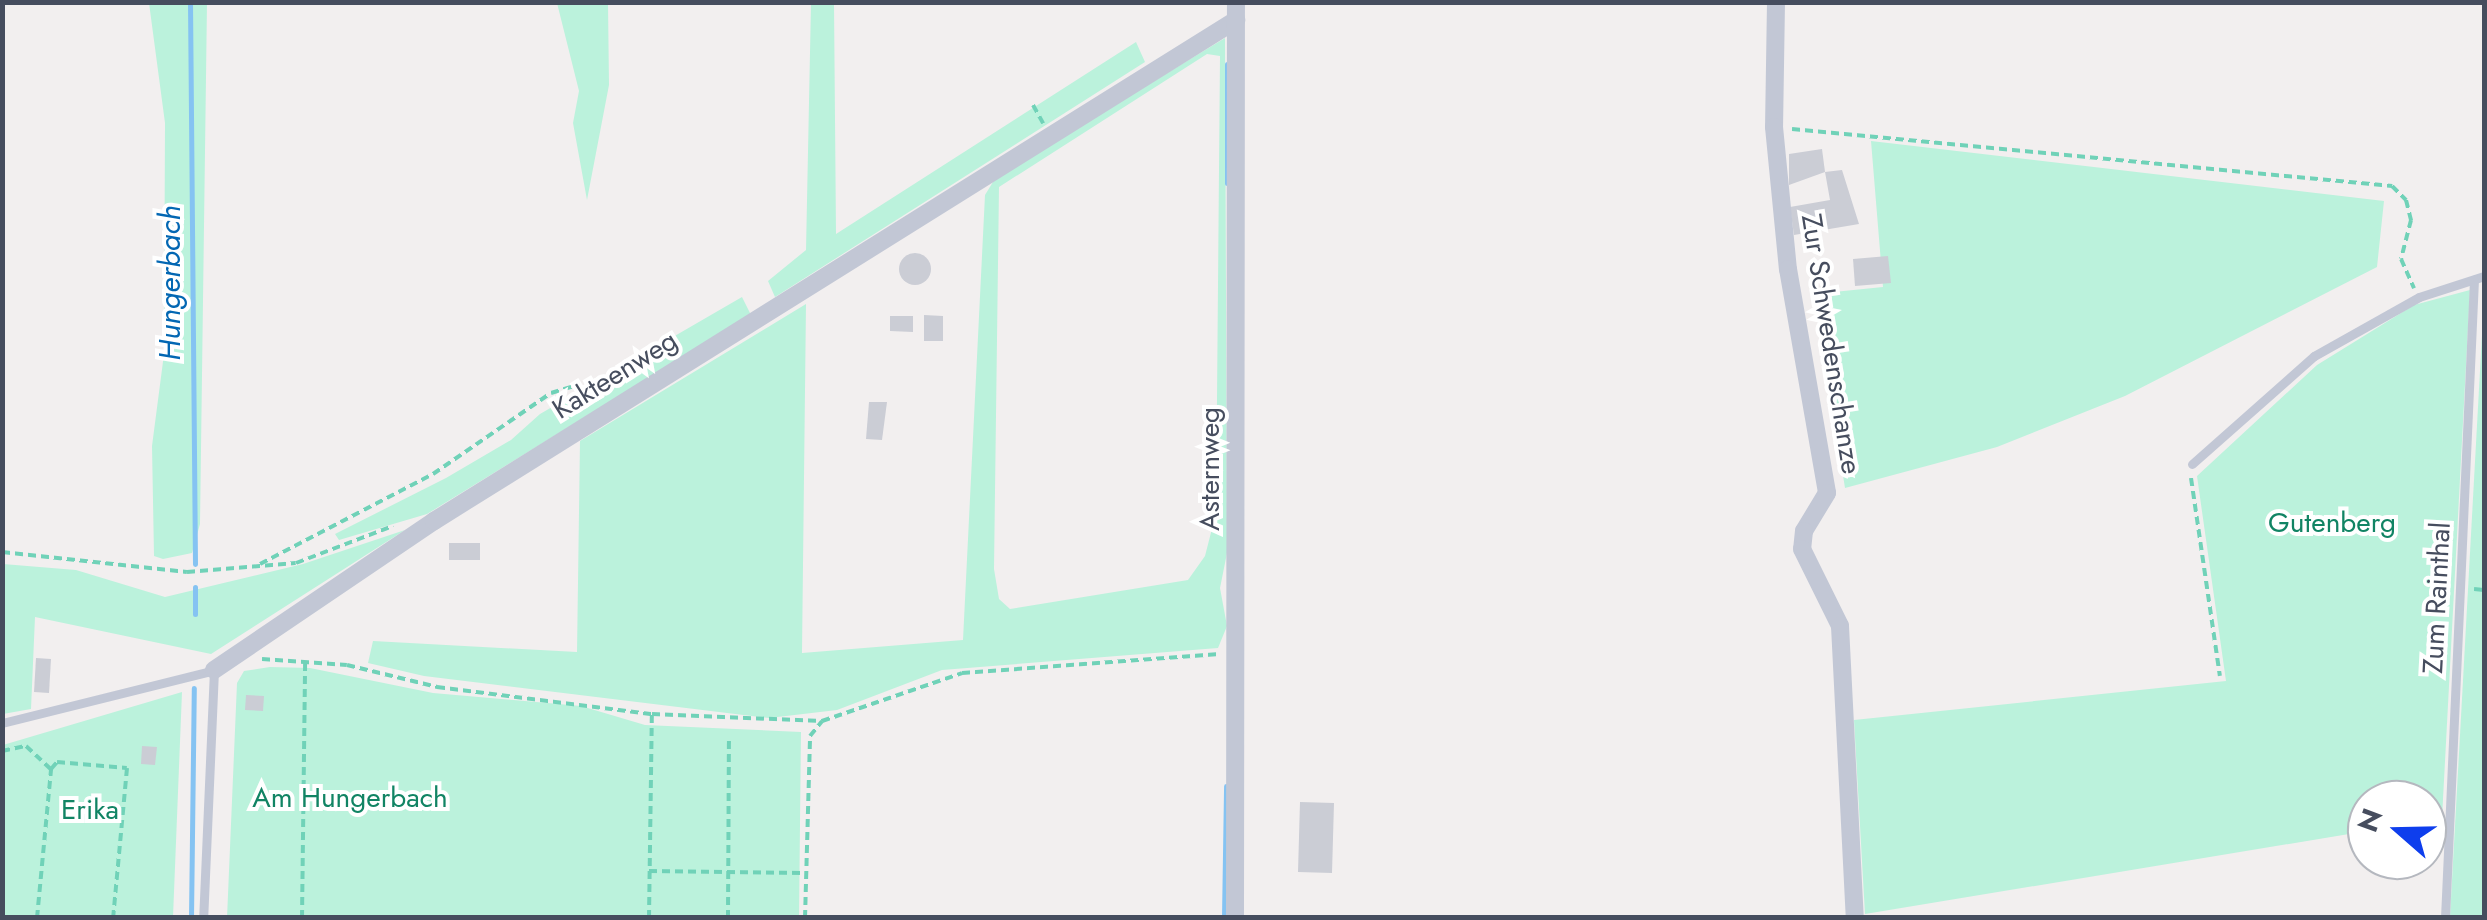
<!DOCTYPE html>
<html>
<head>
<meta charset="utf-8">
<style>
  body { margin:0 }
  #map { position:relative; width:2487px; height:920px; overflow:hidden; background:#f2efef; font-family:Jost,sans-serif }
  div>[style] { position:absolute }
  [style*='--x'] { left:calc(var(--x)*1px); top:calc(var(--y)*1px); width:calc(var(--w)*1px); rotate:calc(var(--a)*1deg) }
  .green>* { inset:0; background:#bbf2dc }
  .stream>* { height:5px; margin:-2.5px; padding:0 2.5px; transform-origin:2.5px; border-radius:2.5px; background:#85c3f2 }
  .building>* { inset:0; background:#cbcdd5 }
  .round { border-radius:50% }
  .path>* { height:4px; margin-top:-2px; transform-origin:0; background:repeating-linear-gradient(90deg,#70d2b8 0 8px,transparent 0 13px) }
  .lane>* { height:9px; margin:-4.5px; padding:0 4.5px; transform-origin:4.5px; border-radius:4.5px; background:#c2c7d5 }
  .street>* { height:18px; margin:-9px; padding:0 9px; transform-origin:9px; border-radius:9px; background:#c2c7d5 }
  span { translate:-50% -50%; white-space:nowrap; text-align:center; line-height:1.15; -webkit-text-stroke:8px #fff; paint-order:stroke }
  .street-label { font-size:28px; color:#464d5e }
  .park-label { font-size:28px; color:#118464 }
  .water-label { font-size:30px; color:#0367b3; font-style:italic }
  .frame { position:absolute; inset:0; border:5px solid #464d5e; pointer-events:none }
  .north { position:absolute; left:2347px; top:780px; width:100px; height:100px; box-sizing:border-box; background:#fff; border:2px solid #b5b8bf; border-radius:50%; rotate:290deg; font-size:28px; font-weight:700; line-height:40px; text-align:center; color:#464d5e }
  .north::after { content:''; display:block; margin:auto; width:35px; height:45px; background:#0e3eed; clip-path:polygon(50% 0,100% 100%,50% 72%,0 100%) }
</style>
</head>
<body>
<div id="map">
  <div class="green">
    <i style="clip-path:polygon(149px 3px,207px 3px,200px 524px,192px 553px,163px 559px,154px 556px,152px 446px,164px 354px,165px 123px)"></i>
    <i style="clip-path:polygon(557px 3px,608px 3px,609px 85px,587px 200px,573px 123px,579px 91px)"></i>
    <i style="clip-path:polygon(811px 3px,834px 3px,836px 234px,1136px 42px,1145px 62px,775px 297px,768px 281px,806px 250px)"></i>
    <i style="clip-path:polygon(evenodd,1225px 38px,1227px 553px,1220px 588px,1227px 626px,1218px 648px,942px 670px,837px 710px,769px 718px,424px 676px,368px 663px,373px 641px,577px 652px,580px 441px,806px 304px,802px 653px,963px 640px,985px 195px,996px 177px,1225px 38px,1207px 54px,1220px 56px,1216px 513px,1205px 556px,1188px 580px,1010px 609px,999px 599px,994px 569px,999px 187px,1207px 54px)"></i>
    <i style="clip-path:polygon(1871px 141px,2384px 201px,2377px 267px,2125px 396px,1997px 447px,1845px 488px,1814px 294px,1883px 287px)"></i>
    <i style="clip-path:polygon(2470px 290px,2442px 818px,2427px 821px,2427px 800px,2367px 800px,2367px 831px,1865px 914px,1854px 720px,2226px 681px,2197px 476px,2317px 365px,2414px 305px)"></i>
    <i style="clip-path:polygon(742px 297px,751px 315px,427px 514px,339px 540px,335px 534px,446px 478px,511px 440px,540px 414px)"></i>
    <i style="clip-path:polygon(2484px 298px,2484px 917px,2450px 917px)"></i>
    <i style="clip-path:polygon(405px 530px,211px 654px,35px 617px,31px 709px,3px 714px,3px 564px,76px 570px,165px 597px,303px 564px)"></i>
    <i style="clip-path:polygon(270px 667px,310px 668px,433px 693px,581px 706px,645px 725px,801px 732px,799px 917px,227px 918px,237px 683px,244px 671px)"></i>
    <i style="clip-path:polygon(182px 692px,173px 917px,3px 918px,3px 745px)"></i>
  </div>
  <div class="stream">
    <i style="--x:190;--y:2;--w:562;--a:89.49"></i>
    <i style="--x:1227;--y:183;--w:119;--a:-90"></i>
    <i style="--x:195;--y:587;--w:27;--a:90"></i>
    <i style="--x:191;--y:918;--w:230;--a:-89.3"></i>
    <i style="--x:1224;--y:918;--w:132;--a:-89.1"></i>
  </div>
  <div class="building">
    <i style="clip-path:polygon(1822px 149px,1825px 172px,1789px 185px,1789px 154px)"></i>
    <i style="clip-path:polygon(1842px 170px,1859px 224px,1794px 235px,1790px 207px,1830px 200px,1825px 172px)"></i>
    <i class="round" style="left:899px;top:253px;width:32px;height:32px"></i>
    <i style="clip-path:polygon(1888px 256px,1891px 283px,1855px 286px,1853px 259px)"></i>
    <i style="clip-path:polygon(924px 315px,943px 316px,943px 341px,924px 341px)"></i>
    <i style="clip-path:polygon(890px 316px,913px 316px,913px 332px,890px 331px)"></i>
    <i style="clip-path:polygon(869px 402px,887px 402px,882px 440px,866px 439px)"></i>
    <i style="clip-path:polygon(449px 543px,480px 543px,480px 560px,449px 560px)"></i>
    <i style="clip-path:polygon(36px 658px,51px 659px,49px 693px,34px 692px)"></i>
    <i style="clip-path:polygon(246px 695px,264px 696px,263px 711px,245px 710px)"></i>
    <i style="clip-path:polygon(142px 746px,157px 747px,155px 765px,141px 764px)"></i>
    <i style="clip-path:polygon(1300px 802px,1334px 803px,1332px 873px,1298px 872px)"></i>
  </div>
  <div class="path">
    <i style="--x:1033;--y:105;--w:21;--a:61"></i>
    <i style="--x:1792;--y:129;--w:603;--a:5.43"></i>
    <i style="--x:2392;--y:186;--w:20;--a:45"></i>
    <i style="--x:2406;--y:200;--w:21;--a:76"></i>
    <i style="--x:2411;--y:220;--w:40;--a:104.4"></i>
    <i style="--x:2401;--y:259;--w:32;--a:66"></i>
    <i style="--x:2191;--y:478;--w:200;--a:81.7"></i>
    <i style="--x:2;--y:552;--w:186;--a:6.2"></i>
    <i style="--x:187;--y:572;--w:109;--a:-4.7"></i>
    <i style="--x:296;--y:563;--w:104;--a:-20.9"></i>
    <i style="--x:260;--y:564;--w:195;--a:-27.5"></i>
    <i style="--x:433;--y:474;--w:143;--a:-34.5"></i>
    <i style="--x:551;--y:393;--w:28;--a:-17"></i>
    <i style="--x:578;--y:385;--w:23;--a:67"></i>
    <i style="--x:2474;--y:589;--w:10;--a:6"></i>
    <i style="--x:262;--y:659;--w:85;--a:4"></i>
    <i style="--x:347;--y:665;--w:93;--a:13.7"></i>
    <i style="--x:437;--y:687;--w:217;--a:7.2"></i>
    <i style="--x:652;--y:714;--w:170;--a:2.4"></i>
    <i style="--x:2;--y:751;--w:25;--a:-12"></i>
    <i style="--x:26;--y:746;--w:34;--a:43"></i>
    <i style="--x:51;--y:769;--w:9;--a:-49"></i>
    <i style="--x:57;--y:762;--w:70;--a:4.9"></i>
    <i style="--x:127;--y:768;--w:151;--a:95.3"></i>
    <i style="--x:649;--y:871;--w:155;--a:0.7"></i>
    <i style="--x:37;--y:918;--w:150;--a:-84.6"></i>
    <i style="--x:302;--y:918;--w:256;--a:-89.3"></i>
    <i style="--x:649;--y:918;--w:204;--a:-89.2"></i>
    <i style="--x:728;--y:918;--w:179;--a:-89.7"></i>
    <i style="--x:805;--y:918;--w:182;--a:-88.4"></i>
    <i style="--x:810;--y:736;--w:19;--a:-51"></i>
    <i style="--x:822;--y:721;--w:148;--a:-18.9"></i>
    <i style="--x:962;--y:673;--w:258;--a:-4.2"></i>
  </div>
  <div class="lane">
    <i style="--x:2192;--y:464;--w:163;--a:-41.5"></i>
    <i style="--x:2314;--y:356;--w:120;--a:-29.3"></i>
    <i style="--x:2419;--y:297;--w:68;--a:-17.9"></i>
    <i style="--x:2;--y:723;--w:219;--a:-14"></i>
    <i style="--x:214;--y:670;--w:248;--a:92.5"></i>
    <i style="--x:2445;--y:918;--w:639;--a:-87.4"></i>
  </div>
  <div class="street">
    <i style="--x:1776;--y:2;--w:125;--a:90.9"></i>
    <i style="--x:1774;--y:127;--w:143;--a:84.4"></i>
    <i style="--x:1788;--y:269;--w:227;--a:80.1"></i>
    <i style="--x:1827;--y:493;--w:44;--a:121.2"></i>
    <i style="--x:1804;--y:531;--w:18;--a:96"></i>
    <i style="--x:1802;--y:549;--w:86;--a:63.7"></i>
    <i style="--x:1840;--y:626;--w:292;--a:87.1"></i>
    <i style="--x:214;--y:670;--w:266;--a:-34.1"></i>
    <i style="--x:434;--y:521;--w:946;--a:-31.99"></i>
    <i style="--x:1235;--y:918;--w:916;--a:-89.94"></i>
  </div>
  <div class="street-label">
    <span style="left:1831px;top:344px;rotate:81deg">Zur Schwedenschanze</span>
    <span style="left:615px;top:375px;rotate:-32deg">Kakteenweg</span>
    <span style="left:1210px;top:469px;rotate:-90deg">Asternweg</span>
    <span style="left:2437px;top:598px;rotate:-87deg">Zum Rainthal</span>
  </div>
  <div class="park-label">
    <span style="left:2332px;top:523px">Gutenberg</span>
    <span style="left:350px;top:798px">Am Hungerbach</span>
    <span style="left:90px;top:810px">Erika</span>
  </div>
  <div class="water-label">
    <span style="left:170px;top:283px;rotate:-90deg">Hungerbach</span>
  </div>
  <div class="frame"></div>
  <div class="north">N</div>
</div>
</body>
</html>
